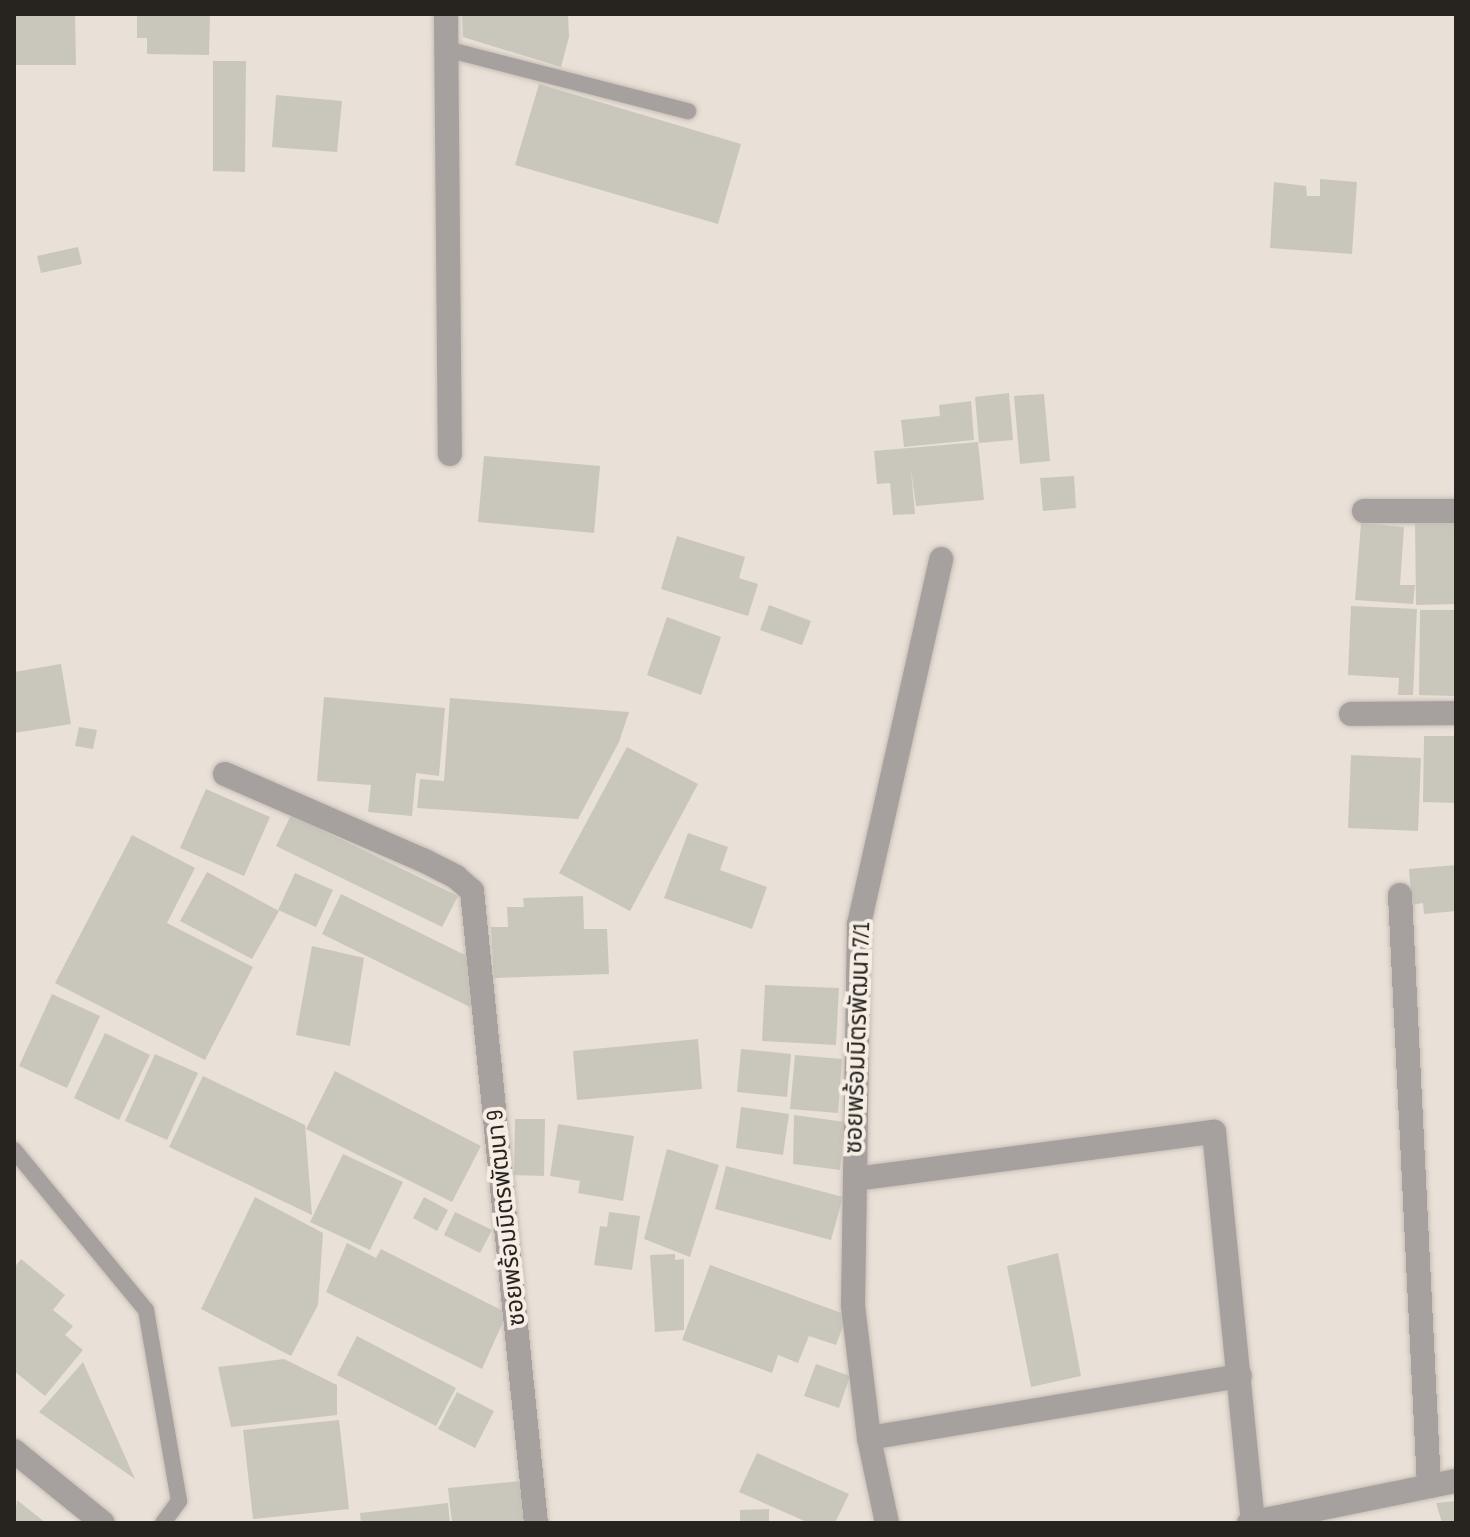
<!DOCTYPE html>
<html>
<head>
<meta charset="utf-8">
<style>
  body { margin:0 }
  #map { position:relative; width:1470px; height:1537px; overflow:hidden; background:#e9e0d7; font-family:"Sofia Sans Condensed","Noto Sans Thai",sans-serif }
  div>[style] { position:absolute }
  [style*='--x'] { left:calc(var(--x)*1px); top:calc(var(--y)*1px); width:calc(var(--w)*1px); rotate:calc(var(--a)*1deg) }
  .building>* { inset:0; background:#c9c7bc }
  .roads { filter:drop-shadow(0 0 2px #c6beb6) drop-shadow(0 0 2px #c6beb6) }
  .service>* { height:16px; margin:-8px; padding:0 8px; transform-origin:8px; border-radius:8px; background:#a6a09e }
  .minor>* { height:24px; margin:-12px; padding:0 12px; transform-origin:12px; border-radius:12px; background:#a6a09e }
  .tertiary>* { height:24px; margin:-12px; padding:0 12px; transform-origin:12px; border-radius:12px; background:#a6a09e }
  span { translate:-50% -50%; white-space:nowrap; text-align:center; line-height:1.15; -webkit-text-stroke:8px #f6eee4; paint-order:stroke }
  .street-label { font-size:24px; color:#272420 }
  .frame { position:absolute; inset:0; border:16px solid #272420; pointer-events:none }
</style>
</head>
<body>
<div id="map">
  <div class="building">
    <i style="clip-path:polygon(14px 14px,75px 14px,76px 65px,14px 65px)"></i>
    <i style="clip-path:polygon(137px 14px,210px 14px,209px 55px,147px 54px,147px 38px,137px 38px)"></i>
    <i style="clip-path:polygon(462px 14px,568px 14px,569px 37px,561px 67px,463px 37px)"></i>
    <i style="clip-path:polygon(213px 61px,246px 61px,245px 172px,213px 171px)"></i>
    <i style="clip-path:polygon(539px 84px,741px 144px,718px 224px,515px 165px)"></i>
    <i style="clip-path:polygon(276px 95px,342px 101px,337px 152px,272px 147px)"></i>
    <i style="clip-path:polygon(1320px 179px,1357px 182px,1352px 254px,1270px 248px,1274px 182px,1306px 186px,1307px 196px,1320px 196px)"></i>
    <i style="clip-path:polygon(78px 247px,82px 264px,41px 273px,37px 256px)"></i>
    <i style="clip-path:polygon(1009px 393px,1013px 440px,979px 443px,975px 397px)"></i>
    <i style="clip-path:polygon(1044px 394px,1050px 461px,1020px 464px,1014px 396px)"></i>
    <i style="clip-path:polygon(971px 401px,974px 440px,904px 447px,901px 420px,940px 416px,939px 405px)"></i>
    <i style="clip-path:polygon(978px 442px,984px 500px,916px 506px,911px 469px,915px 514px,893px 515px,890px 483px,877px 484px,874px 451px)"></i>
    <i style="clip-path:polygon(484px 456px,600px 466px,594px 533px,478px 522px)"></i>
    <i style="clip-path:polygon(1074px 476px,1076px 508px,1043px 511px,1040px 478px)"></i>
    <i style="clip-path:polygon(1415px 522px,1456px 522px,1456px 604px,1416px 605px)"></i>
    <i style="clip-path:polygon(1361px 523px,1404px 527px,1400px 585px,1415px 585px,1413px 604px,1355px 600px)"></i>
    <i style="clip-path:polygon(677px 536px,745px 557px,739px 578px,758px 584px,748px 616px,661px 589px)"></i>
    <i style="clip-path:polygon(769px 605px,811px 621px,802px 645px,760px 630px)"></i>
    <i style="clip-path:polygon(1351px 606px,1417px 609px,1413px 695px,1398px 695px,1399px 678px,1348px 675px)"></i>
    <i style="clip-path:polygon(1420px 610px,1456px 610px,1456px 696px,1419px 695px)"></i>
    <i style="clip-path:polygon(667px 617px,721px 637px,701px 695px,647px 675px)"></i>
    <i style="clip-path:polygon(61px 664px,71px 724px,14px 733px,14px 672px)"></i>
    <i style="clip-path:polygon(324px 697px,445px 708px,439px 776px,416px 773px,412px 816px,368px 812px,371px 785px,317px 781px)"></i>
    <i style="clip-path:polygon(450px 698px,629px 712px,619px 742px,578px 819px,417px 808px,420px 779px,444px 781px)"></i>
    <i style="clip-path:polygon(79px 727px,97px 730px,93px 749px,75px 746px)"></i>
    <i style="clip-path:polygon(1424px 736px,1456px 736px,1456px 803px,1423px 802px)"></i>
    <i style="clip-path:polygon(627px 747px,698px 784px,630px 911px,559px 873px)"></i>
    <i style="clip-path:polygon(1351px 755px,1421px 758px,1418px 831px,1348px 828px)"></i>
    <i style="clip-path:polygon(206px 789px,270px 817px,244px 876px,180px 848px)"></i>
    <i style="clip-path:polygon(291px 815px,458px 896px,442px 927px,276px 846px)"></i>
    <i style="clip-path:polygon(688px 833px,728px 847px,720px 870px,767px 887px,752px 929px,664px 898px)"></i>
    <i style="clip-path:polygon(132px 835px,195px 868px,167px 923px,253px 967px,205px 1060px,55px 983px)"></i>
    <i style="clip-path:polygon(1456px 865px,1456px 911px,1424px 914px,1423px 903px,1412px 905px,1409px 869px)"></i>
    <i style="clip-path:polygon(207px 872px,279px 911px,252px 959px,180px 921px)"></i>
    <i style="clip-path:polygon(295px 873px,333px 890px,316px 927px,278px 910px)"></i>
    <i style="clip-path:polygon(341px 894px,471px 958px,474px 1009px,322px 934px)"></i>
    <i style="clip-path:polygon(583px 896px,584px 929px,607px 929px,609px 974px,494px 978px,491px 927px,508px 927px,507px 907px,524px 907px,523px 898px)"></i>
    <i style="clip-path:polygon(312px 946px,364px 958px,350px 1046px,296px 1035px)"></i>
    <i style="clip-path:polygon(765px 985px,839px 988px,836px 1045px,762px 1041px)"></i>
    <i style="clip-path:polygon(52px 994px,100px 1016px,67px 1088px,19px 1066px)"></i>
    <i style="clip-path:polygon(105px 1033px,150px 1055px,119px 1120px,74px 1098px)"></i>
    <i style="clip-path:polygon(698px 1039px,702px 1089px,577px 1100px,573px 1051px)"></i>
    <i style="clip-path:polygon(741px 1049px,791px 1054px,787px 1097px,737px 1092px)"></i>
    <i style="clip-path:polygon(155px 1054px,198px 1073px,167px 1140px,125px 1121px)"></i>
    <i style="clip-path:polygon(795px 1055px,842px 1059px,838px 1113px,790px 1109px)"></i>
    <i style="clip-path:polygon(335px 1071px,481px 1146px,452px 1202px,306px 1129px)"></i>
    <i style="clip-path:polygon(203px 1076px,305px 1125px,312px 1215px,169px 1147px)"></i>
    <i style="clip-path:polygon(741px 1107px,789px 1114px,783px 1155px,736px 1148px)"></i>
    <i style="clip-path:polygon(794px 1115px,845px 1122px,840px 1170px,793px 1164px)"></i>
    <i style="clip-path:polygon(515px 1119px,545px 1119px,544px 1176px,514px 1175px)"></i>
    <i style="clip-path:polygon(558px 1124px,634px 1136px,623px 1201px,578px 1193px,580px 1181px,550px 1176px)"></i>
    <i style="clip-path:polygon(667px 1149px,719px 1165px,690px 1257px,644px 1239px)"></i>
    <i style="clip-path:polygon(343px 1154px,403px 1182px,370px 1250px,310px 1222px)"></i>
    <i style="clip-path:polygon(726px 1166px,843px 1197px,831px 1240px,715px 1209px)"></i>
    <i style="clip-path:polygon(255px 1197px,323px 1233px,318px 1305px,291px 1356px,201px 1309px)"></i>
    <i style="clip-path:polygon(424px 1197px,448px 1210px,437px 1231px,413px 1218px)"></i>
    <i style="clip-path:polygon(455px 1212px,492px 1230px,480px 1253px,444px 1235px)"></i>
    <i style="clip-path:polygon(609px 1212px,640px 1216px,632px 1270px,594px 1265px,600px 1226px,607px 1227px)"></i>
    <i style="clip-path:polygon(347px 1243px,376px 1258px,381px 1249px,507px 1313px,482px 1369px,326px 1292px)"></i>
    <i style="clip-path:polygon(1058px 1253px,1081px 1376px,1031px 1387px,1007px 1266px)"></i>
    <i style="clip-path:polygon(675px 1254px,675px 1260px,684px 1259px,684px 1330px,655px 1332px,650px 1255px)"></i>
    <i style="clip-path:polygon(21px 1259px,65px 1295px,53px 1310px,73px 1326px,65px 1335px,83px 1350px,45px 1396px,14px 1371px,14px 1268px)"></i>
    <i style="clip-path:polygon(710px 1265px,847px 1315px,836px 1345px,809px 1336px,798px 1363px,778px 1355px,772px 1373px,682px 1340px)"></i>
    <i style="clip-path:polygon(357px 1336px,456px 1388px,436px 1426px,337px 1375px)"></i>
    <i style="clip-path:polygon(284px 1359px,337px 1385px,337px 1415px,231px 1427px,218px 1367px)"></i>
    <i style="clip-path:polygon(83px 1362px,135px 1479px,39px 1412px)"></i>
    <i style="clip-path:polygon(816px 1364px,850px 1376px,839px 1408px,804px 1396px)"></i>
    <i style="clip-path:polygon(457px 1392px,494px 1411px,475px 1448px,438px 1429px)"></i>
    <i style="clip-path:polygon(339px 1420px,349px 1509px,253px 1519px,243px 1430px)"></i>
    <i style="clip-path:polygon(757px 1453px,849px 1494px,835px 1523px,809px 1523px,739px 1492px)"></i>
    <i style="clip-path:polygon(520px 1481px,525px 1523px,452px 1523px,448px 1488px)"></i>
    <i style="clip-path:polygon(17px 1500px,46px 1523px,14px 1523px)"></i>
    <i style="clip-path:polygon(1456px 1501px,1456px 1523px,1442px 1523px,1436px 1503px)"></i>
    <i style="clip-path:polygon(448px 1503px,450px 1523px,361px 1523px,360px 1513px)"></i>
    <i style="clip-path:polygon(769px 1509px,769px 1523px,740px 1523px,740px 1510px)"></i>
  </div>
  <div class="roads">
    <div class="service">
      <i style="--x:446;--y:49;--w:250;--a:14.4"></i>
      <i style="--x:14;--y:1150;--w:207;--a:50.5"></i>
      <i style="--x:146;--y:1310;--w:194;--a:80.2"></i>
      <i style="--x:179;--y:1501;--w:27;--a:126"></i>
    </div>
    <div class="minor">
      <i style="--x:446;--y:14;--w:440;--a:89.5"></i>
      <i style="--x:1364;--y:511;--w:92;--a:0"></i>
      <i style="--x:1351;--y:714;--w:105;--a:-0.5"></i>
      <i style="--x:225;--y:774;--w:216;--a:23.5"></i>
      <i style="--x:423;--y:860;--w:37;--a:27"></i>
      <i style="--x:456;--y:877;--w:21;--a:41"></i>
      <i style="--x:472;--y:891;--w:635;--a:84.22"></i>
      <i style="--x:1400;--y:895;--w:592;--a:87.19"></i>
      <i style="--x:855;--y:1179;--w:362;--a:-7.5"></i>
      <i style="--x:1214;--y:1132;--w:392;--a:84.3"></i>
      <i style="--x:869;--y:1438;--w:376;--a:-9.5"></i>
      <i style="--x:887;--y:1523;--w:87;--a:-102"></i>
      <i style="--x:869;--y:1438;--w:134;--a:-96.9"></i>
      <i style="--x:853;--y:1305;--w:381;--a:-89.1"></i>
      <i style="--x:859;--y:924;--w:374;--a:-77.3"></i>
      <i style="--x:1249;--y:1523;--w:211;--a:-11.5"></i>
    </div>
    <div class="tertiary">
      <i style="--x:14;--y:1451;--w:114;--a:39"></i>
    </div>
  </div>
  <div class="street-label">
    <span style="left:858px;top:1038px;rotate:-88deg">ซอยพร้อมมิตรพัฒนา 7/1</span>
    <span style="left:506px;top:1218px;rotate:-96deg">ซอยพร้อมมิตรพัฒนา 9</span>
  </div>
  <div class="frame"></div>
</div>
</body>
</html>
